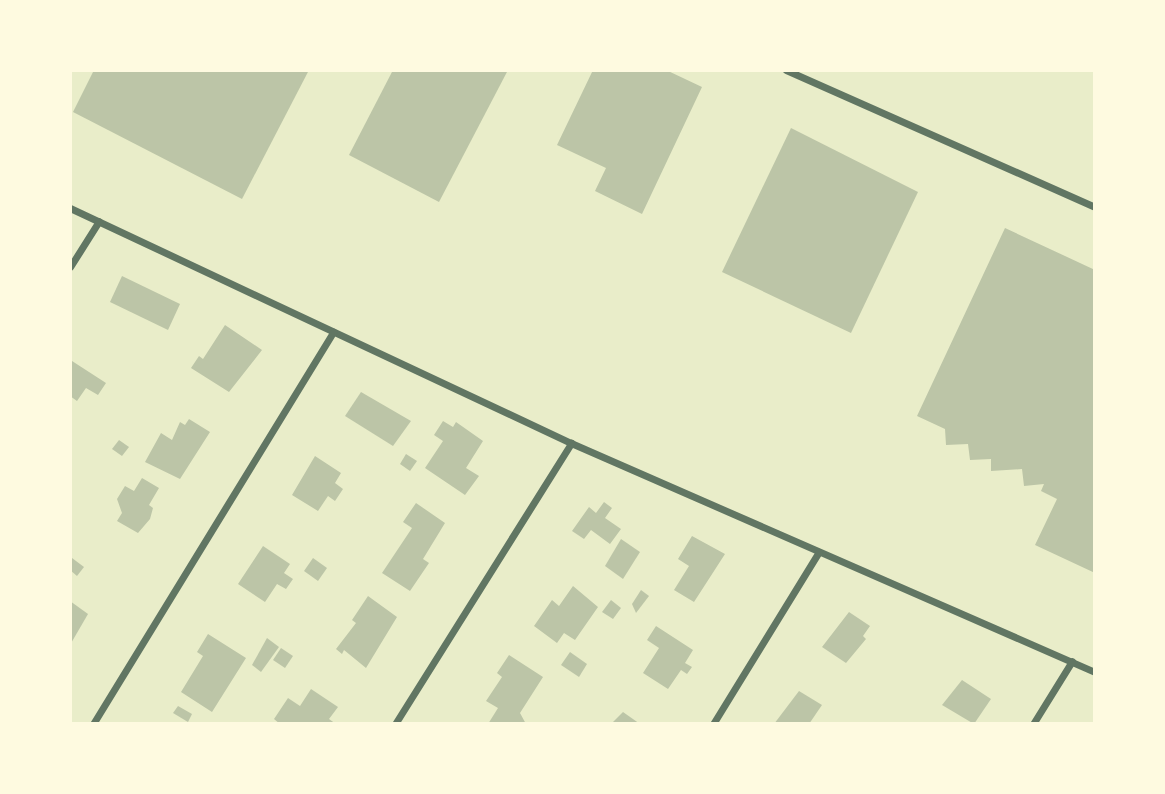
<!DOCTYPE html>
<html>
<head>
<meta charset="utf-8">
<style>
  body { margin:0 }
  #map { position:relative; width:1165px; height:794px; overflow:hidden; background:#e9edc9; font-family:"Public Sans",sans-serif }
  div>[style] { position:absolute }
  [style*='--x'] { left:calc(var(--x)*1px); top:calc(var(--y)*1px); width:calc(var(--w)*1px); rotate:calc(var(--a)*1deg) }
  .building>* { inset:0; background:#bcc5a7 }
  .minor>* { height:7px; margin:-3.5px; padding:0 3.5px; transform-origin:3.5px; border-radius:3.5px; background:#617663 }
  span { translate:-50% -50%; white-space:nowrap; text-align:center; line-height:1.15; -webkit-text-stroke:6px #fefae0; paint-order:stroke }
  .frame { position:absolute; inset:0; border:72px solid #fefae0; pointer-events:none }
</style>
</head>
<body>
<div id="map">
  <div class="building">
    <i style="clip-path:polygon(94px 70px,309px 70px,242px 199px,73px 112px)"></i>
    <i style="clip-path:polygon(393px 70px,508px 70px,439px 202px,349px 155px)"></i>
    <i style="clip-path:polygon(593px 70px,666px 70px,702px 87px,642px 214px,595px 191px,606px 168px,557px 145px)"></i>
    <i style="clip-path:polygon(791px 128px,918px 192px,851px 333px,722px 272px)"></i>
    <i style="clip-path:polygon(1005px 228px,1095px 270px,1095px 573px,1035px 545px,1057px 499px,1041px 491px,1044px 484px,1024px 486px,1022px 469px,991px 471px,991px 459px,970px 460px,968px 444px,946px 445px,945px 429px,917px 416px)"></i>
    <i style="clip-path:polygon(122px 276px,180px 304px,168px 330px,110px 302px)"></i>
    <i style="clip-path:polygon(225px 325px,262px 350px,229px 392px,191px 368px,199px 356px,203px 359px)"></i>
    <i style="clip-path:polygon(72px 361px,106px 383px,98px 395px,86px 388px,77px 401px,70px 396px)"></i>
    <i style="clip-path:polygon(361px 392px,411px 421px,393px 446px,345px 416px)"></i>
    <i style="clip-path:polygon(189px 419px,210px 432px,180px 479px,145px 462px,161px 433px,172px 440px,180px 422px,185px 425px)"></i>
    <i style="clip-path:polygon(443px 421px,453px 427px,456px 422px,483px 441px,466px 468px,479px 476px,465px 495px,425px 468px,443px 441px,434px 435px)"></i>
    <i style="clip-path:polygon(119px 440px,129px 447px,122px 456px,112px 449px)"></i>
    <i style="clip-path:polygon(406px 454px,417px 461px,410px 471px,400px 464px)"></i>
    <i style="clip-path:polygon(315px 456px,341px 473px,335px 483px,343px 489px,335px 501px,328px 496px,318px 511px,292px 495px)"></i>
    <i style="clip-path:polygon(142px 478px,159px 488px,149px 505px,153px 508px,150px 519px,138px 533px,117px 521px,122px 513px,117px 499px,125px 486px,134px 491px)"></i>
    <i style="clip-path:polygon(604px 502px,612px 508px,605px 518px,621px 529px,610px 544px,591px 530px,584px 539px,572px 531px,589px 507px,596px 513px)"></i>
    <i style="clip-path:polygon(416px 503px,445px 523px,423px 559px,429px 563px,410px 591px,382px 573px,412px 528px,403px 522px)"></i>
    <i style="clip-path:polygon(692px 536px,725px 554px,694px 602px,674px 590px,689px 566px,678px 559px)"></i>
    <i style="clip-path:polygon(621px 539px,640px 552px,623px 579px,605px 566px)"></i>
    <i style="clip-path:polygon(263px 546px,290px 564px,284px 573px,293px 579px,286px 589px,277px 584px,265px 602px,238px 584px)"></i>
    <i style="clip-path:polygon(72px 558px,84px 567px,77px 576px,70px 570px)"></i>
    <i style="clip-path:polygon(313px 558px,327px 568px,318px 581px,304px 571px)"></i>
    <i style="clip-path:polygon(573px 586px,598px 607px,575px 640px,564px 633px,557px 643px,534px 626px,552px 600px,559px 606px)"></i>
    <i style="clip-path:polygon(641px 590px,649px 596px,636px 613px,632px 604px)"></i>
    <i style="clip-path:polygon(368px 596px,397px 617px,366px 668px,344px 650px,342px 654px,336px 649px,356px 623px,352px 620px)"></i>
    <i style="clip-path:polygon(611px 600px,621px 608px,613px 619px,602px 612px)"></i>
    <i style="clip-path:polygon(70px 601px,88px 614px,70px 645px)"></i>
    <i style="clip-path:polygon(849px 612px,870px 626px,863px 636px,866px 639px,846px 663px,822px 647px)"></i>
    <i style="clip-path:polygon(656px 626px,693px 650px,685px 663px,692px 667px,687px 674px,681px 670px,668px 689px,643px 673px,659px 648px,647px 640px)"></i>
    <i style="clip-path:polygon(208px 634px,246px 658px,212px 712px,181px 692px,203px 656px,197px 652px)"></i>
    <i style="clip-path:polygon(267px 638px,279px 647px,261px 672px,252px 665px)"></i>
    <i style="clip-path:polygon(281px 648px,293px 656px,285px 668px,273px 660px)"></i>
    <i style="clip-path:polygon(570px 652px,587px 664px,579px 677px,561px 665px)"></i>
    <i style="clip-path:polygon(509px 655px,543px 677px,520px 713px,526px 724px,488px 724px,498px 708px,486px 701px,502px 677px,497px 673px)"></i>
    <i style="clip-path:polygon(962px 680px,991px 699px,974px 724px,942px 705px)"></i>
    <i style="clip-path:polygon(311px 689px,338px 707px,329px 719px,336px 724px,280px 724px,274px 719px,288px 698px,300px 706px)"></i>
    <i style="clip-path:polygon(799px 691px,822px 705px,809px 724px,774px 724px)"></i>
    <i style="clip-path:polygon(178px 706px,192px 714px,188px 722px,173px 713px)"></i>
    <i style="clip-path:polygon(623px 712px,640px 724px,611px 724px)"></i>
  </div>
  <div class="minor">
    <i style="--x:786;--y:70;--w:338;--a:23.9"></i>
    <i style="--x:70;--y:208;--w:553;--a:25.13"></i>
    <i style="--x:571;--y:443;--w:572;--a:23.61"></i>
    <i style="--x:70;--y:267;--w:54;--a:-57.8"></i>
    <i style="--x:93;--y:724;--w:460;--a:-58.5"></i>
    <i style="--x:395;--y:724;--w:332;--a:-57.9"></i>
    <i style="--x:713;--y:724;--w:202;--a:-58.4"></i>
    <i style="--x:1033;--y:724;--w:74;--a:-58.2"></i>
  </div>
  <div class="frame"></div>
</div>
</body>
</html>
